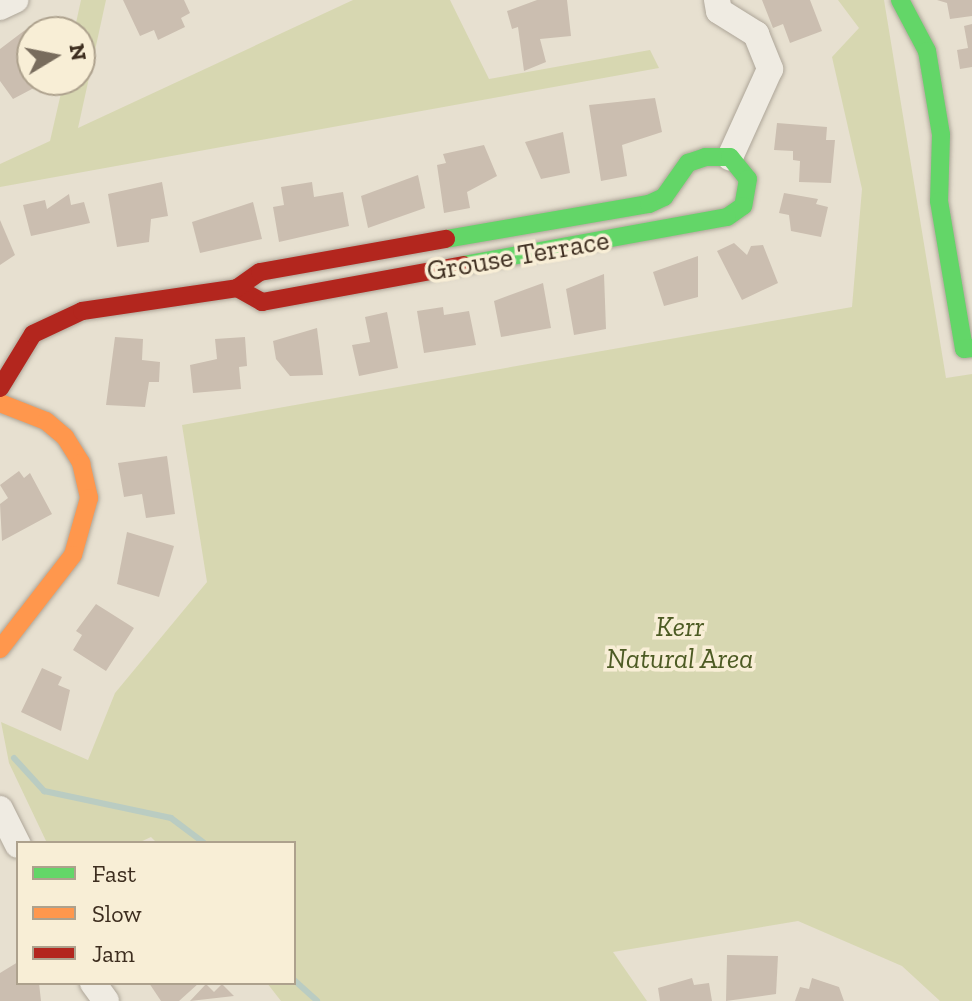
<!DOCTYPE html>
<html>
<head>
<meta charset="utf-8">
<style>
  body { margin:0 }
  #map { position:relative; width:972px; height:1001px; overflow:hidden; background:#e7e0d0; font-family:"Zilla Slab",serif }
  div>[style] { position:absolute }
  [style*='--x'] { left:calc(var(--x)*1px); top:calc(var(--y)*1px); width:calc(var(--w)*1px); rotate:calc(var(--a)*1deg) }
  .green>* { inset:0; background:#d7d7b1 }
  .stream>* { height:6px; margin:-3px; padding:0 3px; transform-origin:3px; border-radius:3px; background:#baccc2 }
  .building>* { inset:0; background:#cbbeb0 }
  .roads { filter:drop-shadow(0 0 2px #ada598) drop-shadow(0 0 2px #ada598) }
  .street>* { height:26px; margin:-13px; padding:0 13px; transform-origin:13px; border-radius:13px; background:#efebe2 }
  .fast>* { height:18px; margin:-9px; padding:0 9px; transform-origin:9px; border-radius:9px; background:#63d668 }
  .slow>* { height:18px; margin:-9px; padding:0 9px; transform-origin:9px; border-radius:9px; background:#ff974d }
  .jam>* { height:18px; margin:-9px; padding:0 9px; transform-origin:9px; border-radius:9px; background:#b3261e }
  span { translate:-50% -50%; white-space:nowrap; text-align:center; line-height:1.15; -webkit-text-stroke:7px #f8eed6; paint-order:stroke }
  .street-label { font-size:28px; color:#3d2d1f }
  .park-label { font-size:28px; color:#4d5b24; font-style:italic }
  .legend { position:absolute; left:16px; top:841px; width:280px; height:144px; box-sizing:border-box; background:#f8eed6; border:2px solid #ada18d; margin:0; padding:10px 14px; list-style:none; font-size:24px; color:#3d2d1f }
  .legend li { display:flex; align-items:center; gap:16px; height:40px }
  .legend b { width:40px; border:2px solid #ada18d }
  .north { position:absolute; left:16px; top:16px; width:80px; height:80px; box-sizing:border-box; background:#f8eed6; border:2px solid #ada18d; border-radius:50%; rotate:80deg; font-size:22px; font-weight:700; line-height:32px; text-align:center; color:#3d2d1f }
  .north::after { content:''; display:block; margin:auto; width:28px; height:36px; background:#786c5d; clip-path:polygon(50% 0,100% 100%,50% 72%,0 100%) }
</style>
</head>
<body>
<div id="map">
  <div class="green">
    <i style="clip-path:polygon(81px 0,106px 0,78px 128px,353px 0,450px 0,489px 79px,650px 50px,659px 68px,0 187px,0 164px,50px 141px,64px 80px,80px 80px,80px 32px,74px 32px)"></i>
    <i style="clip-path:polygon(838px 0,884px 0,946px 378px,972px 374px,972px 1001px,940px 1001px,902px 966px,798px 921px,613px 952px,647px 1001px,281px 1001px,267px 983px,294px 983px,294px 843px,157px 843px,151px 837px,138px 843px,47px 843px,9px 763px,1px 722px,88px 760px,115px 693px,207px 582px,182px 425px,852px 307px,862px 189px,832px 57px,859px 28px)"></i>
  </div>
  <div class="stream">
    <i style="--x:14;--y:758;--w:45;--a:47.7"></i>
    <i style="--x:44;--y:791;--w:130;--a:12"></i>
    <i style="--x:171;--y:818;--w:41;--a:37.1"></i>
    <i style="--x:294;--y:980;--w:31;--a:42"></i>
  </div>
  <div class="building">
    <i style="clip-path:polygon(123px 0,184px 0,190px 13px,181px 18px,185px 27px,158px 40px,154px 30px,140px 36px)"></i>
    <i style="clip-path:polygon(537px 0,567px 0,571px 36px,540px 39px,546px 62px,524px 71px,518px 27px,512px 29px,507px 11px)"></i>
    <i style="clip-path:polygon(762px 0,810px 0,822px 31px,790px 43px,783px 24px,773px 28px)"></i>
    <i style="clip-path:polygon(937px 0,972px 0,972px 16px,950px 19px,947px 3px)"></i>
    <i style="clip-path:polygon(37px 21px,56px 25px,54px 32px,32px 32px,32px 80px,49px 80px,13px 99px,0 81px,0 49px)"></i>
    <i style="clip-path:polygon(972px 24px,972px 67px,960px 69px,957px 50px,968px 48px,964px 26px)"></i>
    <i style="clip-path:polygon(655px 98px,662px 132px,622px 145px,627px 176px,601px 181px,589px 105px)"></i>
    <i style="clip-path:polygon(777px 123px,827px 127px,826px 140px,835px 140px,831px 183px,799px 182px,800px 161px,793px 160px,793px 151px,774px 150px)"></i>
    <i style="clip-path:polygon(563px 132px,570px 173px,541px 179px,525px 142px)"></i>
    <i style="clip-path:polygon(484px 145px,497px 176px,467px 192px,470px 208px,444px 213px,437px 165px,446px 163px,443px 154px)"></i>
    <i style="clip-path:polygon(418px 175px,425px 208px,368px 228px,361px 196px)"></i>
    <i style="clip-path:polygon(162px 182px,168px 216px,151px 219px,149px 242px,117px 247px,108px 194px)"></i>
    <i style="clip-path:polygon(312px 182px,314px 197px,343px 192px,349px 226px,279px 242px,273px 207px,284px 205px,281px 187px)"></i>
    <i style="clip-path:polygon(784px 193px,818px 199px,816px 204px,828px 207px,821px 237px,791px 231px,789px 215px,779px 213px)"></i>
    <i style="clip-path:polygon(69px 194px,71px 205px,84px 202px,90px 223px,31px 236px,23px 205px,45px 200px,47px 209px)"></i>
    <i style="clip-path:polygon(253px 202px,262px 239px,200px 253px,192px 222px)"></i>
    <i style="clip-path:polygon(0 220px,15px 255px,0 265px)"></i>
    <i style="clip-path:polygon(734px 243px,747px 255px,751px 246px,763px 245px,778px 283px,742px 300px,717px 251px)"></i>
    <i style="clip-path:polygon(698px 256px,698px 297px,664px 306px,653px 272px)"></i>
    <i style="clip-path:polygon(604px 274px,606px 329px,574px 335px,566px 289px)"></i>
    <i style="clip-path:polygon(543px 283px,551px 328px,501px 337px,494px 301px)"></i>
    <i style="clip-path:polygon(443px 307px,444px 315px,469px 311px,476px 345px,424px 353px,417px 311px)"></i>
    <i style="clip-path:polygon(387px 312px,398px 368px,359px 376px,352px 345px,370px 342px,365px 317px)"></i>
    <i style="clip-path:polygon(317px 328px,323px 375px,290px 376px,276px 359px,273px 341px)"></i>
    <i style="clip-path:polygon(115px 337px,143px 339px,142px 360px,160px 362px,159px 382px,149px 382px,145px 407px,106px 405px)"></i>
    <i style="clip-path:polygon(245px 337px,247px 366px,239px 367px,241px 389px,193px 393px,190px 365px,217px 359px,215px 339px)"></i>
    <i style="clip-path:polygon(167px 456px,175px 514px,146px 518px,142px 494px,124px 497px,118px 463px)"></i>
    <i style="clip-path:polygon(19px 471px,24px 478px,30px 473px,52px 514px,2px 541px,0 504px,8px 498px,0 485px)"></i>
    <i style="clip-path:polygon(127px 532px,174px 546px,159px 597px,117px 584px)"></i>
    <i style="clip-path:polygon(96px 604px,134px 628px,106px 671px,73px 650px,82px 635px,76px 631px)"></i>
    <i style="clip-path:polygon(42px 668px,62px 677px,58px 685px,70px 690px,61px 731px,21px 712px)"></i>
    <i style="clip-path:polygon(727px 955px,778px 956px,776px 994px,726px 1001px)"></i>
    <i style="clip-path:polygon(18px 962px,18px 983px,39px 983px,41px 1001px,0 1001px,0 973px)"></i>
    <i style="clip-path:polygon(692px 978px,694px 985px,709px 983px,712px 1001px,660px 1001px,658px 988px)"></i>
    <i style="clip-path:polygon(812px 978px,839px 987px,844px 1001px,795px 1001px,800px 987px,809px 989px)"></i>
    <i style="clip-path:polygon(149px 983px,199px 983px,179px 1001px,161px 1001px)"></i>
    <i style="clip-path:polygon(206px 984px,214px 992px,222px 984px,234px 996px,190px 1001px)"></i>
  </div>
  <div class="roads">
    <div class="street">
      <i style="--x:717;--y:0;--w:11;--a:80"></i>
      <i style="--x:719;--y:11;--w:44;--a:31.9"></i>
      <i style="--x:756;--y:34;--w:38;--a:68"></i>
      <i style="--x:770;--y:69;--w:97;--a:114.4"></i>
      <i style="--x:0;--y:7;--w:17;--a:-25"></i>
      <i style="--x:0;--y:809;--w:40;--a:63.4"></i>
      <i style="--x:93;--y:983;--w:22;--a:54"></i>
    </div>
    <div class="fast">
      <i style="--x:900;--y:0;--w:58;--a:62.1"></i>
      <i style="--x:927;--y:51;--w:85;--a:80.5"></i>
      <i style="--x:941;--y:135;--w:66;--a:91.7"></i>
      <i style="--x:939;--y:201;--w:150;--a:80.4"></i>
      <i style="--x:964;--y:349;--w:8;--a:-7"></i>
      <i style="--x:446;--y:239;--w:206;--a:-9.8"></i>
      <i style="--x:649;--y:204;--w:17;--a:-25"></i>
      <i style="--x:664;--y:197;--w:42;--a:-54.8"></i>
      <i style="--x:688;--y:163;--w:18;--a:-19"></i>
      <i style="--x:705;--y:157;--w:25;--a:0"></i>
      <i style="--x:730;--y:157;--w:28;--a:51"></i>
      <i style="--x:748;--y:179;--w:27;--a:100"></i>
      <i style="--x:743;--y:206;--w:19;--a:145"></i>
      <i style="--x:727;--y:217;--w:267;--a:169.7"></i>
    </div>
    <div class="slow">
      <i style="--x:0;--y:403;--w:49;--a:21.4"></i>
      <i style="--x:46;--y:421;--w:25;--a:40"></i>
      <i style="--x:65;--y:437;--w:31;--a:58"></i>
      <i style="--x:81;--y:463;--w:36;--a:77"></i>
      <i style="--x:89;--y:498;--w:59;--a:105.7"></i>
      <i style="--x:73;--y:555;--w:119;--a:127.8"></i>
    </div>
    <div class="jam">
      <i style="--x:237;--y:288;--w:29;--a:29"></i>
      <i style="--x:262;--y:302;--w:205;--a:-10.4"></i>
      <i style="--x:0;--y:388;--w:63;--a:-58.6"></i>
      <i style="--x:33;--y:334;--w:54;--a:-25.1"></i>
      <i style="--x:82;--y:311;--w:157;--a:-8.4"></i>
      <i style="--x:237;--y:288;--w:28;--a:-35"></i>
      <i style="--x:260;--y:272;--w:189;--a:-10.1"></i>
    </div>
  </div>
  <div class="street-label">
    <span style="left:518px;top:256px;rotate:-10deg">Grouse Terrace</span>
  </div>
  <div class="park-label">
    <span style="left:680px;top:643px">Kerr<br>Natural Area</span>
  </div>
  <ul class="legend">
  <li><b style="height:10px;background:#63d668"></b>Fast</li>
  <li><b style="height:10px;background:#ff974d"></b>Slow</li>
  <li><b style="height:10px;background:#b3261e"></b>Jam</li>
  </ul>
  <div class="north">N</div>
</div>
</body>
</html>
